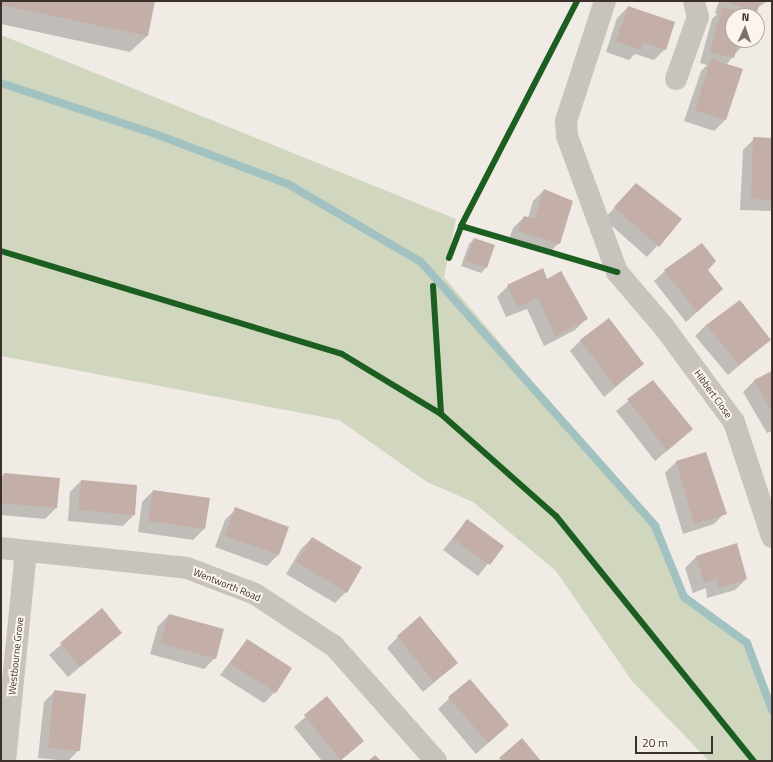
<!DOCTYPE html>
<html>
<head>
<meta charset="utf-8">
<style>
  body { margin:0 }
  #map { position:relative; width:773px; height:762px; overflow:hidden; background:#f0ebe5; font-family:"Titillium Web",sans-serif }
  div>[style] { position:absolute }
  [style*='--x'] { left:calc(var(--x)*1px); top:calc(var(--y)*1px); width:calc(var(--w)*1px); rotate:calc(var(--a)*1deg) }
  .green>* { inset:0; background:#d1d6bf }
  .shadow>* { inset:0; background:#0003 }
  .stream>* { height:8px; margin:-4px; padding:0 4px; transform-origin:4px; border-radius:4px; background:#a1c2c1 }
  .building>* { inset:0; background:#c3afa7 }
  .minor>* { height:22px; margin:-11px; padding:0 11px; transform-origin:11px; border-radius:11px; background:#c9c3be }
  .cycleway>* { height:6px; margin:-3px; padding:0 3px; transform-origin:3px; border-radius:3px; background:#1b5e20 }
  span { translate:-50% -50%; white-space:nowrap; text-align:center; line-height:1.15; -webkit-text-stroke:4px #fbf5ee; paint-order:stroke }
  .street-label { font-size:10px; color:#3b302b }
  .frame { position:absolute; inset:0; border:2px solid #3b302b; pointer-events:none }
  .north { position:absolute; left:725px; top:8px; width:40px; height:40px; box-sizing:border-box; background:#fbf5ee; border:1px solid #aea6a0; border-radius:50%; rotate:3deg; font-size:11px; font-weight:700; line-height:16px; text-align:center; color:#3b302b }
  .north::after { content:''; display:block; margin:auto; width:14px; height:18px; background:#7a716c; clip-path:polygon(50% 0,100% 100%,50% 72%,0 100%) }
  .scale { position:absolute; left:635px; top:736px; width:78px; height:18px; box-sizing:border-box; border:2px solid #3b302b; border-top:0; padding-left:5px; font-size:12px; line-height:14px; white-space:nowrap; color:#3b302b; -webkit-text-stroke:3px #fbf5ee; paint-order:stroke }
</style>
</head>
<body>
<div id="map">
  <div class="green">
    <i style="clip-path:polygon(1px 35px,456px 219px,444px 277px,656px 527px,683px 595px,747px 643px,772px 710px,772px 761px,709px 761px,632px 681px,556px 571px,473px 502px,427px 482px,339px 420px,1px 356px)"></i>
  </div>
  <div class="shadow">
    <i style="clip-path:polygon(1px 1px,154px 1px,147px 36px,130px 52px,1px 24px)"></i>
    <i style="clip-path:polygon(719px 1px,768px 1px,757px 8px,752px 16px,733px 16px,733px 40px,747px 40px,726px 65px,725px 120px,714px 131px,684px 121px,701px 71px,707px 65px,700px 63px,712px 19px,717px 14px,715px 13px)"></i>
    <i style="clip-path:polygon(628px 7px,665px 49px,654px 60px,635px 54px,629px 60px,606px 52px,617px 18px)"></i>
    <i style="clip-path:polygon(754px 139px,772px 139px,772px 211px,740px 210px,743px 150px)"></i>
    <i style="clip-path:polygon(544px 190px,559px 243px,548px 254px,508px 242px,513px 228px,524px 217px,528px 218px,533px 201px)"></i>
    <i style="clip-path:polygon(626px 195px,681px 219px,647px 257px,604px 219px)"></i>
    <i style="clip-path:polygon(474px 239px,494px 246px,486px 268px,481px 273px,461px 266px,469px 244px)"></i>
    <i style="clip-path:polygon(665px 271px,722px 289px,686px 322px,654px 281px)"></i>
    <i style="clip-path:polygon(546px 280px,586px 319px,575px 330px,544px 346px,527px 309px,506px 317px,497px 297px,508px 286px)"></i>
    <i style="clip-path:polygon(706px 325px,769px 340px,728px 375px,695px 336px)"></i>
    <i style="clip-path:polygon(581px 340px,643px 364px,604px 397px,570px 351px)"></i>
    <i style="clip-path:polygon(772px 372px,772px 431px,767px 433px,743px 392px,754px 381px)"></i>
    <i style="clip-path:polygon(653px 381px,692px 429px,655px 461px,616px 411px)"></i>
    <i style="clip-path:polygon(706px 453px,725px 513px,714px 524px,683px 534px,665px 473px,676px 462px)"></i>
    <i style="clip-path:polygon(4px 474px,56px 508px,45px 519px,1px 515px,1px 477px)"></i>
    <i style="clip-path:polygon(81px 481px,134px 515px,123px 526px,68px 521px,70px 492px)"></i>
    <i style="clip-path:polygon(153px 491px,204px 529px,193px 540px,138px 532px,142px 502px)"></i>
    <i style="clip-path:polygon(236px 509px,288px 528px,278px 555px,267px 566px,215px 547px,225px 520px)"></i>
    <i style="clip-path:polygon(467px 520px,502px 546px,478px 576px,443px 550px)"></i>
    <i style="clip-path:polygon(312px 538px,346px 592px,335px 603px,286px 574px,301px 549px)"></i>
    <i style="clip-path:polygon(736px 544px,746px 579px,735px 590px,707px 598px,706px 588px,693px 593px,685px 568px,696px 557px)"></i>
    <i style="clip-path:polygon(102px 610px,120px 633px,68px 677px,49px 655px)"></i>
    <i style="clip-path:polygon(169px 615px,215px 658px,204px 669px,150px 654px,158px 626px)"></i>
    <i style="clip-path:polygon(398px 637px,457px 663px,423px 692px,387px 648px)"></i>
    <i style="clip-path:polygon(247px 640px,275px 692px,264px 703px,220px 675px)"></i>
    <i style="clip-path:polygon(469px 680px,508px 725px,476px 754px,438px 709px)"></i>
    <i style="clip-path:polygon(55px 691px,79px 750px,68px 761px,38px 758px,44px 702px)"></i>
    <i style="clip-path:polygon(327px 698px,363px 741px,340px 761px,322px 761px,294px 727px)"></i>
  </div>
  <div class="stream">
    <i style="--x:1;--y:83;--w:165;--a:18.3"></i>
    <i style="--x:158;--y:135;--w:139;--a:20.7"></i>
    <i style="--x:288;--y:184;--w:154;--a:30.4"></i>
    <i style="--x:421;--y:262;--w:353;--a:48.4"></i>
    <i style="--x:655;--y:526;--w:77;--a:67.8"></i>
    <i style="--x:684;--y:597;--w:78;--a:36.1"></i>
    <i style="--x:747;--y:643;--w:72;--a:69.5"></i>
  </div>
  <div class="building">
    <i style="clip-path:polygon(1px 1px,155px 1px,148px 36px,1px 5px)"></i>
    <i style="clip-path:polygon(724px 1px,760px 1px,757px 12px)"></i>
    <i style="clip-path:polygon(628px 6px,675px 22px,666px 50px,643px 42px,641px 50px,616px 41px)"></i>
    <i style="clip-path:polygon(722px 7px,754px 16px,733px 16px,733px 40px,748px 40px,746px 45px,738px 43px,734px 58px,710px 52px)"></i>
    <i style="clip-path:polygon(711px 59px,743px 69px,726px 120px,695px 110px)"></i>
    <i style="clip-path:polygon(753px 137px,772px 138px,772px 200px,751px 199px)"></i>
    <i style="clip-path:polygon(636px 183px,682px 219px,659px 247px,614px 207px)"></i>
    <i style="clip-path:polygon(544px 189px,573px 201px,560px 244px,518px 231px,524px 216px,535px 219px)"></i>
    <i style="clip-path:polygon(474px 238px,495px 245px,487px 268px,466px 261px)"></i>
    <i style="clip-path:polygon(702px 243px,716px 261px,708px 270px,723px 289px,697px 312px,664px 270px)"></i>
    <i style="clip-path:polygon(543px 268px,547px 279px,561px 271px,588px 319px,555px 336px,538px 298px,518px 307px,507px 285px)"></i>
    <i style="clip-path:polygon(740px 300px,771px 340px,739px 365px,706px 325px)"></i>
    <i style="clip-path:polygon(609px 318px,644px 364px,615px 386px,580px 340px)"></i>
    <i style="clip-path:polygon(772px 371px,772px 412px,754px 380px)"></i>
    <i style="clip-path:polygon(653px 380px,693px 429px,667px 451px,627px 399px)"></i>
    <i style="clip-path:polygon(706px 452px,727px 514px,694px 524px,676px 461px)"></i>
    <i style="clip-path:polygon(4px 473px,60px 478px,57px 508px,1px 503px)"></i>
    <i style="clip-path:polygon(81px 480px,137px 485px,135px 515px,78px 510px)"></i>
    <i style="clip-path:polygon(153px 490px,210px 498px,205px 529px,148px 521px)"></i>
    <i style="clip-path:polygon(235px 507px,289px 527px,279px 555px,225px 536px)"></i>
    <i style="clip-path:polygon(467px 519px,504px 546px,490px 565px,453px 539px)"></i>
    <i style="clip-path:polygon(312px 537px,362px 567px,347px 593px,297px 562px)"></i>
    <i style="clip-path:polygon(737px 543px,747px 579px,718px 588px,717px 578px,704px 583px,696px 556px)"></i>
    <i style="clip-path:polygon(102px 608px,122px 633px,80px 667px,60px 643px)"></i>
    <i style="clip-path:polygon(169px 614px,224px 629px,216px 659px,160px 643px)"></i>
    <i style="clip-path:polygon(420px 616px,458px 663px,434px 682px,397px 636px)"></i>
    <i style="clip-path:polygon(247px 639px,292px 668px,276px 693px,230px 663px)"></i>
    <i style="clip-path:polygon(470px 679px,509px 725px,488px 743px,448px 697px)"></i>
    <i style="clip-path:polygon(54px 690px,86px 694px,80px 751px,48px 748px)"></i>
    <i style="clip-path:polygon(327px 696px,364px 741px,341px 760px,304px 715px)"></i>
    <i style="clip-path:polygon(522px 738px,541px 761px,502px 761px,499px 758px)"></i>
    <i style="clip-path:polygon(375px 755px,381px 761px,368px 761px)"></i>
  </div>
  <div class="minor">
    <i style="--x:605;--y:1;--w:126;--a:108"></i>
    <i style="--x:566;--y:121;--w:15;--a:86"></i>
    <i style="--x:567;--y:136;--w:145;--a:69.8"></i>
    <i style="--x:617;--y:272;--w:72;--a:49.5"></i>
    <i style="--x:664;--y:327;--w:118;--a:53.6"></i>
    <i style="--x:734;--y:422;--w:121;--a:71.7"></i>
    <i style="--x:676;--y:79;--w:66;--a:-70.5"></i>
    <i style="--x:698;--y:17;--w:16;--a:-104"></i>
    <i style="--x:1;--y:548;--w:187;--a:6.1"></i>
    <i style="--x:187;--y:568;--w:73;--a:20.9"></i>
    <i style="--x:255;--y:594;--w:95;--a:33.4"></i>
    <i style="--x:334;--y:646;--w:154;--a:48.4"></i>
    <i style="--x:5;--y:761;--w:211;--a:-84.3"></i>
  </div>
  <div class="cycleway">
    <i style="--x:461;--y:226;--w:163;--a:16.4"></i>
    <i style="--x:1;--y:251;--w:356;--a:16.8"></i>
    <i style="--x:342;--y:354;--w:116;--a:31.2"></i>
    <i style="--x:441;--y:414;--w:154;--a:41.6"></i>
    <i style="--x:556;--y:516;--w:315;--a:51.1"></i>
    <i style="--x:449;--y:258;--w:34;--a:-69"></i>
    <i style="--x:461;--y:226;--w:253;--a:-62.7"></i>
    <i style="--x:433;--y:286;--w:128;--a:86.4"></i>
  </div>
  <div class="street-label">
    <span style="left:713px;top:394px;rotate:54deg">Hibbert Close</span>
    <span style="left:227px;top:585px;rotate:22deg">Wentworth Road</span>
    <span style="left:16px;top:656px;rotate:-84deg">Westbourne Grove</span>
  </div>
  <div class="frame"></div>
  <div class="north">N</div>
  <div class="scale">20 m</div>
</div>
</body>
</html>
